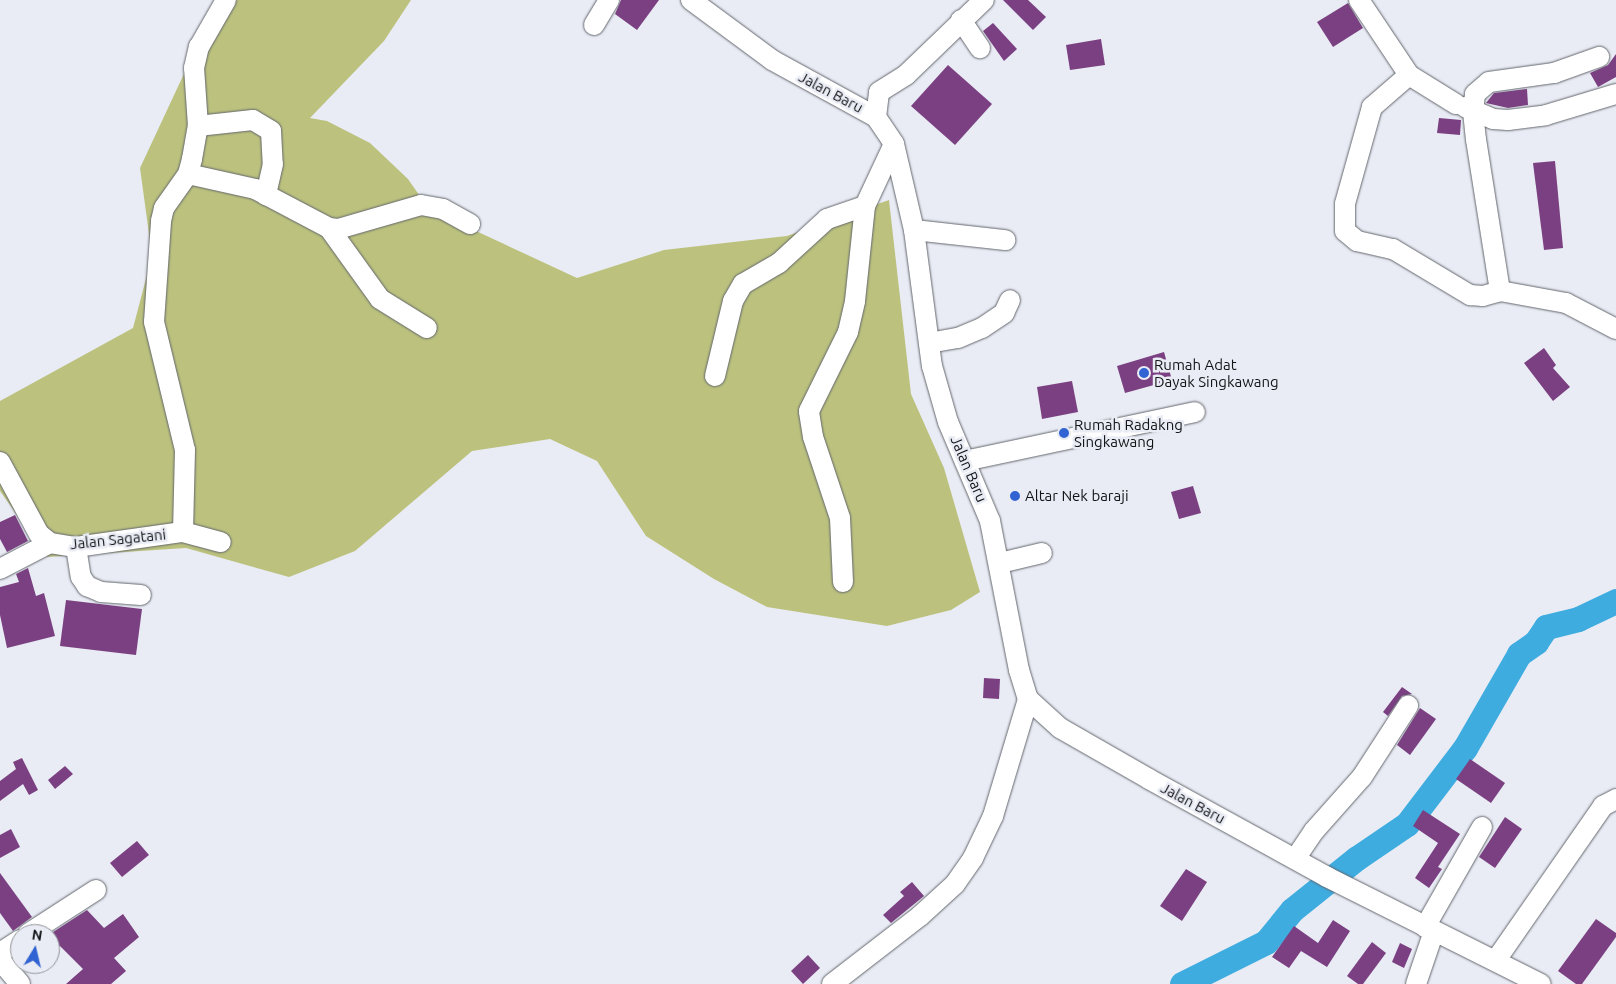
<!DOCTYPE html>
<html>
<head>
<meta charset="utf-8">
<style>
  body { margin:0 }
  #map { position:relative; width:1616px; height:984px; overflow:hidden; background:#e9ecf4; font-family:Ubuntu,sans-serif }
  div>[style] { position:absolute }
  [style*='--x'] { left:calc(var(--x)*1px); top:calc(var(--y)*1px); width:calc(var(--w)*1px); rotate:calc(var(--a)*1deg) }
  .green>* { inset:0; background:#bcc27e }
  .river>* { height:25px; margin:-12.5px; padding:0 12.5px; transform-origin:12.5px; border-radius:12.5px; background:#3face0 }
  .building>* { inset:0; background:#7b4082 }
  .roads { filter:drop-shadow(0 0 1px #63666d) drop-shadow(0 0 1px #63666d) }
  .minor>* { height:20px; margin:-10px; padding:0 10px; transform-origin:10px; border-radius:10px; background:#fff }
  .dots>* { width:14px; height:14px; translate:-50% -50%; box-sizing:border-box; border:2px solid #e9ecf4; border-radius:50% }
  span { translate:-50% -50%; white-space:nowrap; text-align:center; line-height:1.15; -webkit-text-stroke:5px #e9ecf4; paint-order:stroke }
  .street-label { font-size:15px; color:#121316 }
  .poi-label { font-size:15px; color:#121316 }
  .left { translate:0 -50%; text-align:left }
  .north { position:absolute; left:10px; top:924px; width:50px; height:50px; box-sizing:border-box; background:#e9ecf4; border:1px solid #93959b; border-radius:50%; rotate:9deg; font-size:14px; font-weight:700; line-height:20px; text-align:center; color:#121316 }
  .north::after { content:''; display:block; margin:auto; width:18px; height:22px; background:#3263d2; clip-path:polygon(50% 0,100% 100%,50% 72%,0 100%) }
</style>
</head>
<body>
<div id="map">
  <div class="green">
    <i style="clip-path:polygon(232px 0,411px 0,384px 41px,310px 118px,327px 121px,370px 143px,408px 179px,433px 215px,476px 231px,577px 278px,664px 250px,787px 236px,889px 200px,911px 394px,944px 468px,980px 592px,951px 610px,887px 626px,767px 607px,714px 579px,646px 536px,597px 461px,550px 439px,472px 451px,355px 551px,289px 577px,186px 548px,47px 557px,0 491px,0 401px,133px 328px,152px 256px,140px 168px,196px 48px)"></i>
  </div>
  <div class="river">
    <i style="--x:1182;--y:984;--w:94;--a:-26.6"></i>
    <i style="--x:1266;--y:942;--w:41;--a:-50.9"></i>
    <i style="--x:1292;--y:910;--w:83;--a:-38.7"></i>
    <i style="--x:1357;--y:858;--w:60;--a:-34.2"></i>
    <i style="--x:1407;--y:824;--w:96;--a:-52.7"></i>
    <i style="--x:1465;--y:748;--w:108;--a:-60.1"></i>
    <i style="--x:1519;--y:654;--w:21;--a:-35"></i>
    <i style="--x:1536;--y:642;--w:18;--a:-56"></i>
    <i style="--x:1546;--y:627;--w:33;--a:-14"></i>
    <i style="--x:1578;--y:619;--w:42;--a:-25.3"></i>
  </div>
  <div class="building">
    <i style="clip-path:polygon(621px 0,659px 0,637px 30px,615px 14px)"></i>
    <i style="clip-path:polygon(1003px 0,1028px 0,1046px 17px,1033px 30px)"></i>
    <i style="clip-path:polygon(1348px 3px,1363px 28px,1333px 47px,1317px 22px)"></i>
    <i style="clip-path:polygon(993px 23px,1017px 49px,1004px 61px,983px 31px)"></i>
    <i style="clip-path:polygon(1101px 39px,1105px 65px,1070px 70px,1066px 45px)"></i>
    <i style="clip-path:polygon(1616px 54px,1616px 77px,1598px 87px,1590px 73px,1608px 65px)"></i>
    <i style="clip-path:polygon(948px 65px,992px 104px,955px 145px,911px 106px)"></i>
    <i style="clip-path:polygon(1527px 89px,1528px 105px,1508px 108px,1486px 103px,1494px 93px)"></i>
    <i style="clip-path:polygon(1439px 118px,1461px 120px,1460px 135px,1437px 133px)"></i>
    <i style="clip-path:polygon(1555px 161px,1563px 248px,1544px 250px,1533px 163px)"></i>
    <i style="clip-path:polygon(1544px 348px,1556px 365px,1553px 368px,1570px 387px,1553px 401px,1524px 363px)"></i>
    <i style="clip-path:polygon(1164px 352px,1172px 380px,1125px 393px,1117px 366px)"></i>
    <i style="clip-path:polygon(1072px 381px,1078px 412px,1042px 419px,1037px 387px)"></i>
    <i style="clip-path:polygon(1193px 486px,1201px 513px,1179px 519px,1171px 492px)"></i>
    <i style="clip-path:polygon(15px 515px,28px 541px,7px 552px,0 539px,0 522px)"></i>
    <i style="clip-path:polygon(28px 568px,36px 596px,44px 593px,55px 636px,7px 648px,0 615px,0 587px,19px 582px,16px 574px)"></i>
    <i style="clip-path:polygon(66px 600px,142px 609px,136px 655px,60px 646px)"></i>
    <i style="clip-path:polygon(984px 678px,1000px 679px,999px 699px,983px 698px)"></i>
    <i style="clip-path:polygon(1402px 687px,1412px 694px,1402px 696px,1388px 716px,1383px 712px)"></i>
    <i style="clip-path:polygon(1420px 708px,1436px 719px,1410px 755px,1397px 745px)"></i>
    <i style="clip-path:polygon(22px 758px,38px 790px,29px 795px,23px 784px,0 801px,0 781px,16px 769px,13px 762px)"></i>
    <i style="clip-path:polygon(1470px 759px,1505px 783px,1491px 803px,1456px 779px)"></i>
    <i style="clip-path:polygon(65px 766px,73px 774px,55px 789px,48px 780px)"></i>
    <i style="clip-path:polygon(1423px 810px,1460px 834px,1438px 867px,1442px 869px,1429px 888px,1415px 878px,1438px 843px,1413px 826px)"></i>
    <i style="clip-path:polygon(1505px 817px,1522px 829px,1495px 868px,1479px 857px)"></i>
    <i style="clip-path:polygon(11px 829px,20px 847px,0 858px,0 835px)"></i>
    <i style="clip-path:polygon(137px 841px,149px 855px,122px 877px,110px 863px)"></i>
    <i style="clip-path:polygon(1186px 869px,1207px 882px,1182px 921px,1160px 906px)"></i>
    <i style="clip-path:polygon(0 873px,32px 917px,13px 931px,0 913px)"></i>
    <i style="clip-path:polygon(912px 882px,924px 896px,891px 923px,883px 915px,904px 896px,900px 892px)"></i>
    <i style="clip-path:polygon(87px 910px,104px 928px,123px 914px,139px 937px,114px 958px,126px 971px,111px 984px,66px 984px,83px 969px,60px 946px,50px 954px,50px 934px)"></i>
    <i style="clip-path:polygon(1596px 919px,1616px 933px,1616px 937px,1582px 984px,1576px 984px,1558px 971px)"></i>
    <i style="clip-path:polygon(1333px 920px,1350px 931px,1327px 967px,1301px 951px,1289px 968px,1272px 957px,1294px 926px,1318px 943px)"></i>
    <i style="clip-path:polygon(1372px 942px,1386px 953px,1363px 984px,1358px 984px,1347px 976px)"></i>
    <i style="clip-path:polygon(1400px 943px,1412px 949px,1404px 968px,1392px 962px)"></i>
    <i style="clip-path:polygon(808px 955px,820px 968px,803px 984px,791px 971px)"></i>
  </div>
  <div class="roads">
    <div class="minor">
      <i style="--x:691;--y:0;--w:101;--a:36.5"></i>
      <i style="--x:772;--y:60;--w:119;--a:28.7"></i>
      <i style="--x:876;--y:117;--w:32;--a:56"></i>
      <i style="--x:894;--y:144;--w:88;--a:76.9"></i>
      <i style="--x:914;--y:230;--w:137;--a:82.5"></i>
      <i style="--x:932;--y:366;--w:58;--a:74.1"></i>
      <i style="--x:948;--y:422;--w:108;--a:67"></i>
      <i style="--x:990;--y:521;--w:152;--a:79"></i>
      <i style="--x:1019;--y:670;--w:30;--a:73"></i>
      <i style="--x:1028;--y:699;--w:43;--a:42.2"></i>
      <i style="--x:1060;--y:728;--w:103;--a:29.8"></i>
      <i style="--x:1149;--y:779;--w:203;--a:28.8"></i>
      <i style="--x:1327;--y:877;--w:239;--a:26.6"></i>
      <i style="--x:1359;--y:0;--w:90;--a:56.3"></i>
      <i style="--x:1409;--y:75;--w:55;--a:31.7"></i>
      <i style="--x:961;--y:20;--w:34;--a:56"></i>
      <i style="--x:594;--y:25;--w:29;--a:-59"></i>
      <i style="--x:1409;--y:75;--w:49;--a:139.1"></i>
      <i style="--x:1372;--y:107;--w:101;--a:105.6"></i>
      <i style="--x:1345;--y:204;--w:27;--a:90"></i>
      <i style="--x:1345;--y:231;--w:16;--a:40"></i>
      <i style="--x:1357;--y:241;--w:37;--a:13"></i>
      <i style="--x:1393;--y:249;--w:90;--a:30.9"></i>
      <i style="--x:1470;--y:295;--w:13;--a:4"></i>
      <i style="--x:1483;--y:296;--w:18;--a:-16"></i>
      <i style="--x:1500;--y:291;--w:67;--a:10.3"></i>
      <i style="--x:1566;--y:303;--w:56;--a:27.5"></i>
      <i style="--x:1465;--y:107;--w:30;--a:23"></i>
      <i style="--x:1493;--y:119;--w:15;--a:4"></i>
      <i style="--x:1508;--y:120;--w:38;--a:-7"></i>
      <i style="--x:1546;--y:115;--w:73;--a:-16.7"></i>
      <i style="--x:876;--y:117;--w:25;--a:-83"></i>
      <i style="--x:879;--y:92;--w:32;--a:-32"></i>
      <i style="--x:906;--y:75;--w:108;--a:-43.9"></i>
      <i style="--x:198;--y:126;--w:55;--a:-6.2"></i>
      <i style="--x:253;--y:120;--w:21;--a:31"></i>
      <i style="--x:271;--y:131;--w:33;--a:87"></i>
      <i style="--x:273;--y:164;--w:32;--a:103"></i>
      <i style="--x:188;--y:174;--w:69;--a:12.6"></i>
      <i style="--x:255;--y:189;--w:84;--a:27.8"></i>
      <i style="--x:329;--y:228;--w:9;--a:6"></i>
      <i style="--x:338;--y:229;--w:86;--a:-16.1"></i>
      <i style="--x:421;--y:205;--w:22;--a:10"></i>
      <i style="--x:443;--y:209;--w:31;--a:29"></i>
      <i style="--x:329;--y:228;--w:87;--a:54.3"></i>
      <i style="--x:380;--y:299;--w:55;--a:31.7"></i>
      <i style="--x:914;--y:230;--w:92;--a:6.3"></i>
      <i style="--x:1500;--y:291;--w:153;--a:-99"></i>
      <i style="--x:1476;--y:140;--w:29;--a:-96"></i>
      <i style="--x:1473;--y:111;--w:17;--a:-83"></i>
      <i style="--x:1475;--y:94;--w:18;--a:-41"></i>
      <i style="--x:1489;--y:82;--w:66;--a:-7.9"></i>
      <i style="--x:1554;--y:73;--w:48;--a:-19.6"></i>
      <i style="--x:929;--y:343;--w:29;--a:-10"></i>
      <i style="--x:958;--y:338;--w:26;--a:-23"></i>
      <i style="--x:982;--y:328;--w:27;--a:-34"></i>
      <i style="--x:1004;--y:313;--w:14;--a:-65"></i>
      <i style="--x:715;--y:376;--w:77;--a:-76.5"></i>
      <i style="--x:733;--y:301;--w:20;--a:-60"></i>
      <i style="--x:743;--y:284;--w:42;--a:-30.3"></i>
      <i style="--x:779;--y:263;--w:65;--a:-42.5"></i>
      <i style="--x:827;--y:219;--w:40;--a:-18.9"></i>
      <i style="--x:965;--y:461;--w:235;--a:-12"></i>
      <i style="--x:0;--y:462;--w:82;--a:61.6"></i>
      <i style="--x:39;--y:534;--w:14;--a:39"></i>
      <i style="--x:50;--y:543;--w:26;--a:9"></i>
      <i style="--x:76;--y:547;--w:108;--a:-8"></i>
      <i style="--x:183;--y:532;--w:39;--a:15"></i>
      <i style="--x:183;--y:532;--w:82;--a:-88.6"></i>
      <i style="--x:185;--y:450;--w:132;--a:-103.6"></i>
      <i style="--x:154;--y:322;--w:101;--a:-86"></i>
      <i style="--x:161;--y:221;--w:13;--a:-77"></i>
      <i style="--x:164;--y:208;--w:42;--a:-54.8"></i>
      <i style="--x:188;--y:174;--w:16;--a:-75"></i>
      <i style="--x:192;--y:159;--w:34;--a:-80"></i>
      <i style="--x:198;--y:126;--w:58;--a:-93.9"></i>
      <i style="--x:194;--y:68;--w:22;--a:-77"></i>
      <i style="--x:199;--y:47;--w:54;--a:-60.1"></i>
      <i style="--x:76;--y:547;--w:30;--a:81"></i>
      <i style="--x:81;--y:577;--w:11;--a:56"></i>
      <i style="--x:87;--y:586;--w:15;--a:23"></i>
      <i style="--x:101;--y:592;--w:40;--a:4.3"></i>
      <i style="--x:1000;--y:563;--w:43;--a:-13.4"></i>
      <i style="--x:0;--y:569;--w:56;--a:-27.5"></i>
      <i style="--x:843;--y:582;--w:64;--a:-92.7"></i>
      <i style="--x:840;--y:518;--w:85;--a:-108.4"></i>
      <i style="--x:813;--y:437;--w:26;--a:-99"></i>
      <i style="--x:809;--y:411;--w:88;--a:-63.7"></i>
      <i style="--x:848;--y:332;--w:32;--a:-77"></i>
      <i style="--x:855;--y:301;--w:96;--a:-84"></i>
      <i style="--x:865;--y:206;--w:68;--a:-64.9"></i>
      <i style="--x:1295;--y:859;--w:34;--a:-56"></i>
      <i style="--x:1314;--y:831;--w:72;--a:-48.4"></i>
      <i style="--x:1362;--y:777;--w:85;--a:-57.1"></i>
      <i style="--x:1425;--y:927;--w:115;--a:-60.3"></i>
      <i style="--x:28;--y:934;--w:81;--a:-32.9"></i>
      <i style="--x:0;--y:953;--w:24;--a:-33"></i>
      <i style="--x:0;--y:960;--w:31;--a:50"></i>
      <i style="--x:1496;--y:960;--w:188;--a:-55.2"></i>
      <i style="--x:1603;--y:806;--w:15;--a:-28"></i>
      <i style="--x:832;--y:984;--w:111;--a:-37.7"></i>
      <i style="--x:920;--y:916;--w:47;--a:-42.4"></i>
      <i style="--x:955;--y:884;--w:32;--a:-55"></i>
      <i style="--x:973;--y:858;--w:47;--a:-64.5"></i>
      <i style="--x:993;--y:816;--w:122;--a:-73.3"></i>
      <i style="--x:1416;--y:984;--w:56;--a:-71.2"></i>
    </div>
  </div>
  <div class="dots">
    <i style="left:1144px;top:373px;background:#3263d2"></i>
    <i style="left:1064px;top:433px;background:#3263d2"></i>
    <i style="left:1015px;top:496px;background:#3263d2"></i>
  </div>
  <div class="street-label">
    <span style="left:831px;top:92px;rotate:28deg">Jalan Baru</span>
    <span style="left:969px;top:469px;rotate:67deg">Jalan Baru</span>
    <span style="left:118px;top:539px;rotate:-6deg">Jalan Sagatani</span>
    <span style="left:1193px;top:803px;rotate:28deg">Jalan Baru</span>
  </div>
  <div class="poi-label">
    <span class="left" style="left:1154px;top:373px">Rumah Adat<br>Dayak Singkawang</span>
    <span class="left" style="left:1074px;top:433px">Rumah Radakng<br>Singkawang</span>
    <span class="left" style="left:1025px;top:496px">Altar Nek baraji</span>
  </div>
  <div class="north">N</div>
</div>
</body>
</html>
